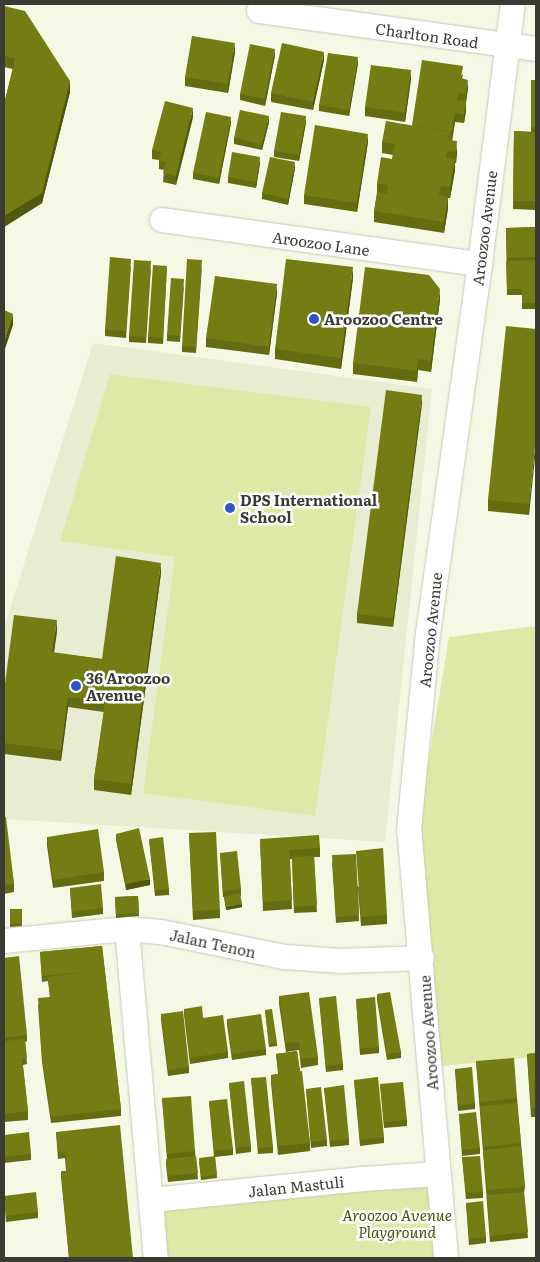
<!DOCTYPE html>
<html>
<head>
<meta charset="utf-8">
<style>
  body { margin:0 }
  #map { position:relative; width:540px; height:1262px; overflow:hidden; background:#f5f8e5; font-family:Literata,serif }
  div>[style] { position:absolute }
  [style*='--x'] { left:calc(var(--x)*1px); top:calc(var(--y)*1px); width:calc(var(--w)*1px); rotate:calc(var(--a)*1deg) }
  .built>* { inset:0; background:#e8edd2 }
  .green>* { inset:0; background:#dfe9a7 }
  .roads { filter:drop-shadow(0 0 1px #c6c9b7) drop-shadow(0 0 1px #c6c9b7) }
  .minor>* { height:24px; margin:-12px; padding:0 12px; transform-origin:12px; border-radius:12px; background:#fff }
  .wall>* { inset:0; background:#636c11 }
  .shaded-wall>* { inset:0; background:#50580e }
  .building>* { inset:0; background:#737d14 }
  .dots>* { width:14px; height:14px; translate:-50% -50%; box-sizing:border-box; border:2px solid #fff; border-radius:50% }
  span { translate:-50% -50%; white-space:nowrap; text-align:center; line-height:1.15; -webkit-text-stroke:5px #fff; paint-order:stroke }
  .street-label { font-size:15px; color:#3a3c34 }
  .poi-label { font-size:15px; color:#3a3c34; font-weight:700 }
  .left { translate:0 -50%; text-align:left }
  .park-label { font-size:15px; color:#4d550c; font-style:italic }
  .frame { position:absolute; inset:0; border:5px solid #3a3c34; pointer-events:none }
</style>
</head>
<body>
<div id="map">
  <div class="built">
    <i style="clip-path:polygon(93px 343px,432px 389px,385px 842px,4px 819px,4px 628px)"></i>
  </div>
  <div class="green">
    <i style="clip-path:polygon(110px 374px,371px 407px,315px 816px,143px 793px,175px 557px,60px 541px)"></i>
    <i style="clip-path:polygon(536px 626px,536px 1057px,442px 1066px,417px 830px,449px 637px)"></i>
    <i style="clip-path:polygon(431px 1185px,436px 1258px,167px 1258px,162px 1209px)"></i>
  </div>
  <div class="roads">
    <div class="minor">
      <i style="--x:259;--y:11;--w:280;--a:7.8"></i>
      <i style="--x:162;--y:220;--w:321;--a:7.9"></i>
      <i style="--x:127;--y:929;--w:330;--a:85"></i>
      <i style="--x:4;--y:941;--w:124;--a:-5.6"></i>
      <i style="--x:127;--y:929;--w:34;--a:5"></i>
      <i style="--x:161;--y:932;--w:126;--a:11.5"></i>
      <i style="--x:284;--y:957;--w:58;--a:3.9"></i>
      <i style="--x:342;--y:961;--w:80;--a:-2.1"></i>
      <i style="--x:152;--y:1200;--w:212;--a:-5.7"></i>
      <i style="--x:363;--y:1179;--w:76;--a:-3.8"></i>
      <i style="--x:446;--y:1258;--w:430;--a:-94.9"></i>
      <i style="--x:409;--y:830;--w:197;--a:-84.5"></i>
      <i style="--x:428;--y:634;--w:374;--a:-82"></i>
      <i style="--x:480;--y:264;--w:262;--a:-82.8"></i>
    </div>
  </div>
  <div class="wall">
    <i style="clip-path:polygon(4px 6px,70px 92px,42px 203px,4px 227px,4px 104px,13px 69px,4px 67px)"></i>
    <i style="clip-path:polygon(235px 52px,228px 93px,185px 86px,185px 77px)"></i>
    <i style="clip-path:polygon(275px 55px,265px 106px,240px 100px,240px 94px)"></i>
    <i style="clip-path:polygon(324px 60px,313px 110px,271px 102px,271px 93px)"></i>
    <i style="clip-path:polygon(358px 63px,349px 116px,319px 111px,319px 105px)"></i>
    <i style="clip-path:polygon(463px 74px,462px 79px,468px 88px,466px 101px,466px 110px,464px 123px,455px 122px,452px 140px,457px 152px,456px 163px,455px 163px,455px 170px,450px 198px,448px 198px,448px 208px,444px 233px,374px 222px,374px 211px,377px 195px,377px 184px,392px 159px,393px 155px,382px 153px,382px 142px,412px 126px)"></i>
    <i style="clip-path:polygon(411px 79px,405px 122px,365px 116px,365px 107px)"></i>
    <i style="clip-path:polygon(531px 80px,536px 80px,536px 210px,513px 209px,514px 131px,531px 132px)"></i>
    <i style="clip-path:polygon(193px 117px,176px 185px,163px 182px,164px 170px,159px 169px,159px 160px,152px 159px,152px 150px)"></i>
    <i style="clip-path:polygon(269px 122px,262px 150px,234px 144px,234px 138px)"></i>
    <i style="clip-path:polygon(306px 122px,299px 161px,274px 157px,274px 151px)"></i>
    <i style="clip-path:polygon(231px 123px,219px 184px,193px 179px,193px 173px)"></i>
    <i style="clip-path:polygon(368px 142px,357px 212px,304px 204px,304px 195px)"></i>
    <i style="clip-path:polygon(260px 163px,256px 188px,228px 183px,228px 177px)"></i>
    <i style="clip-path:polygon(295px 168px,288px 205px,262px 199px,262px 193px)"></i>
    <i style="clip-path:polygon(536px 227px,536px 309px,522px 309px,522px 295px,507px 295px,506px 228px)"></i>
    <i style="clip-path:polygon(131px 265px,126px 338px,105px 336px,105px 330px)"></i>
    <i style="clip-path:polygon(167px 266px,163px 344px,148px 343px,148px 337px)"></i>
    <i style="clip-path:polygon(202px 266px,196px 353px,182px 352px,182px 346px)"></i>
    <i style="clip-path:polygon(151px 267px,146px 343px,129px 342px,129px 336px)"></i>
    <i style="clip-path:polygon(353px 278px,341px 369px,275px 359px,275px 349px)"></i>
    <i style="clip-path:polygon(184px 285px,180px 342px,167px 341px,167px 335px)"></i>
    <i style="clip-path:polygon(277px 293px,269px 355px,206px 347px,206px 338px)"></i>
    <i style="clip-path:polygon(440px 299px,431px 372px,418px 370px,417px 382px,353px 374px,353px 363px)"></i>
    <i style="clip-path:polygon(536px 329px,529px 515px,488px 511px,488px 500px)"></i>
    <i style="clip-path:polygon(422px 403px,393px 627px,357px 623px,357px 614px)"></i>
    <i style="clip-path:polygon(161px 573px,131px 795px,94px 790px,94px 779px,104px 712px,68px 707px,61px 761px,4px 754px,4px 691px,57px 631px,54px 653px,102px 659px)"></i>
    <i style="clip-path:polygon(4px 818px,14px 884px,14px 892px,4px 894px)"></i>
    <i style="clip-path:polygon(189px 833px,220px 910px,220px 918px,193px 920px)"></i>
    <i style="clip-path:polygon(116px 834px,150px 885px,126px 890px,116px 840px)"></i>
    <i style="clip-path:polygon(47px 837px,104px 872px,104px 881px,53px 888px,47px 846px)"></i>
    <i style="clip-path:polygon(149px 839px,169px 889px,169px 895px,155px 896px)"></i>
    <i style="clip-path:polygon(260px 839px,320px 848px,320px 857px,314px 857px,317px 912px,294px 913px,292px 859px,290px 859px,292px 909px,263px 911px)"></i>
    <i style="clip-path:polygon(220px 853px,241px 889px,241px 896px,240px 896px,242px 907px,226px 910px,224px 897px,223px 897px)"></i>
    <i style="clip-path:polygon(332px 861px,387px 915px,387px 924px,361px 926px,358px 888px,359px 921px,336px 923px)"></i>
    <i style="clip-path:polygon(70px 888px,103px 908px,103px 914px,72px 918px)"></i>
    <i style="clip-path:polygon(138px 896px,139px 916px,116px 918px,115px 897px)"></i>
    <i style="clip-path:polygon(10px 909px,22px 909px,22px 926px,10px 927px)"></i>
    <i style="clip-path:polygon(102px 946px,121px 1109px,121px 1116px,51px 1123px,42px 1062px,38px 1005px,50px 997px,48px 981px,42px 982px,40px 952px)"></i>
    <i style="clip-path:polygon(4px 958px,27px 1035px,27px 1041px,25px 1042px,27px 1064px,23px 1065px,28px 1111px,28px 1120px,4px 1122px)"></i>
    <i style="clip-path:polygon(377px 994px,401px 1052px,401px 1058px,387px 1060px,377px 1000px)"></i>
    <i style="clip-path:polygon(279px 996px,318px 1057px,318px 1065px,301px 1068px,299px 1050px,286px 1052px,279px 1004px)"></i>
    <i style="clip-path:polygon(319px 998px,343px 1064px,343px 1070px,326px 1072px)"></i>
    <i style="clip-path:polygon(356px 999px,379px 1047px,379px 1053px,360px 1055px)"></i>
    <i style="clip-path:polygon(184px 1009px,203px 1018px,228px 1052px,228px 1058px,190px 1064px,184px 1015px)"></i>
    <i style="clip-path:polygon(265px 1010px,277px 1043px,277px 1046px,269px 1047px)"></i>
    <i style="clip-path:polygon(161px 1014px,189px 1067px,189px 1073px,168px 1076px,161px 1020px)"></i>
    <i style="clip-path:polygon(227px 1019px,266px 1049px,266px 1055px,232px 1060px,227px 1025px)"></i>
    <i style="clip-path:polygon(297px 1051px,310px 1143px,310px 1151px,278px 1155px,271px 1083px,271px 1075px,278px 1074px,276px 1054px)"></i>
    <i style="clip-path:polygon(536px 1053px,536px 1117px,531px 1117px,527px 1054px)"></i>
    <i style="clip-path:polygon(476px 1061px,517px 1098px,525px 1187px,524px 1193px,528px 1238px,490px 1242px)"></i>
    <i style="clip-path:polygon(455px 1069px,475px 1103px,475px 1109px,458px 1111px)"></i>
    <i style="clip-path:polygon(251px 1078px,273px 1147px,273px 1153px,258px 1154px)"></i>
    <i style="clip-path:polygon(354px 1080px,384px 1137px,384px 1143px,360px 1146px)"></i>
    <i style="clip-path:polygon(229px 1083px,251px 1146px,251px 1152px,236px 1154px)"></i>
    <i style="clip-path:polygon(380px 1084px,407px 1120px,407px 1126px,384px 1128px)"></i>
    <i style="clip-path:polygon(324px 1088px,349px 1139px,349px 1145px,330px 1147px)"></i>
    <i style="clip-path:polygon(306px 1089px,327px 1140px,327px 1146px,311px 1148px)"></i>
    <i style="clip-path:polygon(162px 1098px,195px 1151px,198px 1179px,168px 1182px,166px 1165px,166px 1159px,167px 1159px)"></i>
    <i style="clip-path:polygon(209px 1101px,233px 1149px,233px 1155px,215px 1157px,217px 1178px,201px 1180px,199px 1161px,214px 1157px)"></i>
    <i style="clip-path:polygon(459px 1114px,480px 1148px,480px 1154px,462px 1156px)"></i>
    <i style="clip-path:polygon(56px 1132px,133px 1258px,69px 1258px,61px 1177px,61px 1171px,66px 1171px,65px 1158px,58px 1159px)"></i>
    <i style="clip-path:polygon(4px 1135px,31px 1154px,31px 1160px,4px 1163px)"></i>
    <i style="clip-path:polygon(462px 1157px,483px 1192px,483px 1198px,466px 1199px)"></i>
    <i style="clip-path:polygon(4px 1196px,38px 1212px,38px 1218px,6px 1222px)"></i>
    <i style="clip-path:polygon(466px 1203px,486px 1237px,486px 1243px,469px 1245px)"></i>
  </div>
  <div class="shaded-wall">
    <i style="clip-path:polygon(235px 43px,235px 52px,228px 93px,228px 84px)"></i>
    <i style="clip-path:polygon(275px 49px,275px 55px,265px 106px,265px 99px)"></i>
    <i style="clip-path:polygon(324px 52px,324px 60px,313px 110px,313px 102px)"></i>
    <i style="clip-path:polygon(358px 57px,358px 63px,349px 116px,349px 110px)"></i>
    <i style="clip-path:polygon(411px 70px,411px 79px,405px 122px,405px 113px)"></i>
    <i style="clip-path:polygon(468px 80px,468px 88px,466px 103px,466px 94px)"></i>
    <i style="clip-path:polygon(70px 81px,70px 92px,42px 203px,4px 227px,4px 216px)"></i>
    <i style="clip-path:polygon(466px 101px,466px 110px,464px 123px,464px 115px)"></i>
    <i style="clip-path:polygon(193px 108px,193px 117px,176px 185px,176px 176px)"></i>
    <i style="clip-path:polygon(455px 113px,455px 122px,452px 141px,452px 132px)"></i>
    <i style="clip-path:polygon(269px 116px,269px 122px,262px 150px,262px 144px)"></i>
    <i style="clip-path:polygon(306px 116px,306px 122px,299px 161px,299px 155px)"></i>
    <i style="clip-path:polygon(231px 117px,231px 123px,219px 184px,219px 178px)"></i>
    <i style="clip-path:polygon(368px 134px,368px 142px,357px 212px,357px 203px)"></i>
    <i style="clip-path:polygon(457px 141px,457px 152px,456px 163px,456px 152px)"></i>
    <i style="clip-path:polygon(260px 157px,260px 163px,256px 188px,256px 182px)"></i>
    <i style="clip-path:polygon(455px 159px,455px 170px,450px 198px,450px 187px)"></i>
    <i style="clip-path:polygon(295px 162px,295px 168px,288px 205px,288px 199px)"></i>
    <i style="clip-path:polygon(448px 197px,448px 208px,444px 233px,444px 222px)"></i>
    <i style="clip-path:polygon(353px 267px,353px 278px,341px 369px,341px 358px)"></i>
    <i style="clip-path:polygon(277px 284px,277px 293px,269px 355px,269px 347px)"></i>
    <i style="clip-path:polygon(440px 289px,440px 299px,431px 372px,431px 361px)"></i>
    <i style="clip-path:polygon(13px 314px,13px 325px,4px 352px,4px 341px)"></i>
    <i style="clip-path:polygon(418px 359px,418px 370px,417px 382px,417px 371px)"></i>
    <i style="clip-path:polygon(422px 395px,422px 403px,393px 627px,393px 618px)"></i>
    <i style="clip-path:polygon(536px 438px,536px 449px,529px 515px,529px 504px)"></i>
    <i style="clip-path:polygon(161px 563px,161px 573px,131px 795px,131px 784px)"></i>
    <i style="clip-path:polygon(57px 620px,57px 631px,52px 663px,52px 652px)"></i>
    <i style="clip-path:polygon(68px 697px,68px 707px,61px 761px,61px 750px)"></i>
    <i style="clip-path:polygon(150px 879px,150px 885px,126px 890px,126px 884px)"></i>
    <i style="clip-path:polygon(242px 904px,242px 907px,226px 910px,226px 907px)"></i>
  </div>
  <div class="building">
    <i style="clip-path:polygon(4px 6px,25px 11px,70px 81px,42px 193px,4px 216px,4px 104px,15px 59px,4px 56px)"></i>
    <i style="clip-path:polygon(192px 36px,235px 43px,228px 84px,185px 77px)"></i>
    <i style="clip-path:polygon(282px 43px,324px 52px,313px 102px,271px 93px)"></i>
    <i style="clip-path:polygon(250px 44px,275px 49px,265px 99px,240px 94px)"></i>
    <i style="clip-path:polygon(328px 53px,358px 57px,349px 110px,319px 105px)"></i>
    <i style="clip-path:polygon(422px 60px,463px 66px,461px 78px,468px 80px,466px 94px,458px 93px,457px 100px,466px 101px,464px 115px,455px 113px,452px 132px,412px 125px)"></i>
    <i style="clip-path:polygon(371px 65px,411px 70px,405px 113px,365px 107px)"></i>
    <i style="clip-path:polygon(531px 80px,536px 80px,536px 127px,531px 127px)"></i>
    <i style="clip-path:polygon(165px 101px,193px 108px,176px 176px,163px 173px,166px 162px,159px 160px,161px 152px,152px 150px)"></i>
    <i style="clip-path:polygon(240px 110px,269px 116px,262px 144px,234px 138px)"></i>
    <i style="clip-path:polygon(206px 112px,231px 117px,219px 178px,193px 173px)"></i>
    <i style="clip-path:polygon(281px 112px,306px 116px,299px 155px,274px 151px)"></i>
    <i style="clip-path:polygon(386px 121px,450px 132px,449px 140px,457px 141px,456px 152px,447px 151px,446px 158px,455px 159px,450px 187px,441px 186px,439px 195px,448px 197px,444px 222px,374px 211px,377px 192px,387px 194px,388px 185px,377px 184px,381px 157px,392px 159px,395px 144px,382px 142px)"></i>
    <i style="clip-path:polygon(315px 125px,368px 134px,357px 203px,304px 195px)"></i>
    <i style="clip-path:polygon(514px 131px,536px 132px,536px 201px,513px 201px)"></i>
    <i style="clip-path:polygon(232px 152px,260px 157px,256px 182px,228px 177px)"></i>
    <i style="clip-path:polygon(270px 157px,295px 162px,288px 199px,262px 193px)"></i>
    <i style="clip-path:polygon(536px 227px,536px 257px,507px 258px,506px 228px)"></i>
    <i style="clip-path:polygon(110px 257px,131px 259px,126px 331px,105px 330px)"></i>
    <i style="clip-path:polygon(187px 259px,202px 260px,196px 347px,182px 346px)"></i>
    <i style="clip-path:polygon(286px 259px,353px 267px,341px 358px,275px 349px)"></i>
    <i style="clip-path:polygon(134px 260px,151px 261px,146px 337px,129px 336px)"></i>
    <i style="clip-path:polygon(536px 260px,536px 303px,522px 303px,522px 289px,507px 289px,506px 261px)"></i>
    <i style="clip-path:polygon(153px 265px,167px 266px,163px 338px,148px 337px)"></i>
    <i style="clip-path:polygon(365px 267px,429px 275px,440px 289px,431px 361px,418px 359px,417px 371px,353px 363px)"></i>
    <i style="clip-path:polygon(215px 276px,277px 284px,269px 347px,206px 338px)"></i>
    <i style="clip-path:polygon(171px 278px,184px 279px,180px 336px,167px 335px)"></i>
    <i style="clip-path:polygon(4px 310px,13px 314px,4px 341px)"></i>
    <i style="clip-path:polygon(506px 326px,536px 329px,536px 438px,529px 504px,488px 500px)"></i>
    <i style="clip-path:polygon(386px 390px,422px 395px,393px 618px,357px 614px)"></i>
    <i style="clip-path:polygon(116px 556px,161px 563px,131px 784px,94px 779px,105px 702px,68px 697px,61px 750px,4px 743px,4px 691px,14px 615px,57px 620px,52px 652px,102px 659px)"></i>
    <i style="clip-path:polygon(6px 817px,14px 884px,4px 885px,4px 818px)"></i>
    <i style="clip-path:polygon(139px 828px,150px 879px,126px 884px,116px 834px)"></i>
    <i style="clip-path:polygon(98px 829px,104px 872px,53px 880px,47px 837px)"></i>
    <i style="clip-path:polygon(216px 832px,220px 910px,193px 911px,189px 833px)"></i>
    <i style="clip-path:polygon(319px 835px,320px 848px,289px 850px,292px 900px,263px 902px,260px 839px)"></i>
    <i style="clip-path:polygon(163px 837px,169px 889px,155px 890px,149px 839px)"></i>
    <i style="clip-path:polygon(383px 848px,387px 915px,361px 917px,356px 851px)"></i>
    <i style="clip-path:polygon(237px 851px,241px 889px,223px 891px,220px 853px)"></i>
    <i style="clip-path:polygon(356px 854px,359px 915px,336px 917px,332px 855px)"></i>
    <i style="clip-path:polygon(314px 856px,317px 905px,294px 907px,292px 857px)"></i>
    <i style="clip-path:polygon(101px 884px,103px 908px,72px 912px,70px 888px)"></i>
    <i style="clip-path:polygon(240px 893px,242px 904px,226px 907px,224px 897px)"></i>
    <i style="clip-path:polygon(138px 896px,139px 913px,116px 914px,115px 897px)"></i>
    <i style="clip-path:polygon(10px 909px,22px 909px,22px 923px,10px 924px)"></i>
    <i style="clip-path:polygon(102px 946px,121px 1109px,51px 1117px,42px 1056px,38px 998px,50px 997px,48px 977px,86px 972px,42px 976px,40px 952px)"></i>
    <i style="clip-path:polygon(19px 956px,27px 1035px,4px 1038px,4px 958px)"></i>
    <i style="clip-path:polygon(309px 992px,318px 1057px,301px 1059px,299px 1042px,286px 1043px,279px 996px)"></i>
    <i style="clip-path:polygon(390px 992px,401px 1052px,387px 1054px,377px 994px)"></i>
    <i style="clip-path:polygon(336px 996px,343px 1064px,326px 1066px,319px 998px)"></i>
    <i style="clip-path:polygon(375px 997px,379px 1047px,360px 1049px,356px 999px)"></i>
    <i style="clip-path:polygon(202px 1006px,203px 1018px,223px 1015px,228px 1052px,190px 1058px,184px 1009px)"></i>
    <i style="clip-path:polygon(272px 1009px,277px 1043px,269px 1044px,265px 1010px)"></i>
    <i style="clip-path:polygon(183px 1011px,189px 1067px,168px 1070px,161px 1014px)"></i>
    <i style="clip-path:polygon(261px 1014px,266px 1049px,232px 1054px,227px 1019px)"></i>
    <i style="clip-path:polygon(25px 1039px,27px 1058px,4px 1061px,4px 1041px)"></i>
    <i style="clip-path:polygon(297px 1051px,300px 1071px,279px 1074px,276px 1054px)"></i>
    <i style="clip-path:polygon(536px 1053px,536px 1108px,531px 1108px,527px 1054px)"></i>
    <i style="clip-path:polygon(514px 1058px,517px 1098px,480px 1102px,476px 1061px)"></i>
    <i style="clip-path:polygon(22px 1059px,28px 1111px,4px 1114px,4px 1061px)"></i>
    <i style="clip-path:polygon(472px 1067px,475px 1103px,458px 1105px,455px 1069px)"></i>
    <i style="clip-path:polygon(302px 1071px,310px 1143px,278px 1146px,271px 1075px)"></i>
    <i style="clip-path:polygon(266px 1077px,273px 1147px,258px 1148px,251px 1078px)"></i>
    <i style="clip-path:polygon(378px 1077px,384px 1137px,360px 1140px,354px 1080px)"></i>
    <i style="clip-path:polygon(244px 1081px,251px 1146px,236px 1148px,229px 1083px)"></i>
    <i style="clip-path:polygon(403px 1082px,407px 1120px,384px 1122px,380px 1084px)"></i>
    <i style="clip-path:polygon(344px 1085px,349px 1139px,330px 1141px,324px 1088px)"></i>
    <i style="clip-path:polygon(321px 1087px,327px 1140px,311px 1142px,306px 1089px)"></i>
    <i style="clip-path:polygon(191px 1096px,195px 1151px,167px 1154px,162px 1098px)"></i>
    <i style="clip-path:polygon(227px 1099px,233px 1149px,214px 1151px,209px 1101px)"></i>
    <i style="clip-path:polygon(517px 1103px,521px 1143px,484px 1147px,480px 1106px)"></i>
    <i style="clip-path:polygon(476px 1112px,480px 1148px,462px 1150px,459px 1114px)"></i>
    <i style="clip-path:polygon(120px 1125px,133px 1258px,69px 1258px,61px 1171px,67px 1171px,65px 1152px,58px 1153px,56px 1132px)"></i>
    <i style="clip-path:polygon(29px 1132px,31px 1154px,4px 1157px,4px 1135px)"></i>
    <i style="clip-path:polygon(521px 1146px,525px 1187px,487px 1190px,483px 1150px)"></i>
    <i style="clip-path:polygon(196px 1156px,198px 1173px,168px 1176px,166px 1159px)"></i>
    <i style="clip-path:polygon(215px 1156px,217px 1175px,201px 1177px,199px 1158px)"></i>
    <i style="clip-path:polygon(480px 1156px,483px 1192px,466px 1193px,462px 1157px)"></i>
    <i style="clip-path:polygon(36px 1192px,38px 1212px,6px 1216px,4px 1196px)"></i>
    <i style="clip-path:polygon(524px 1192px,528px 1232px,490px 1236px,487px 1195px)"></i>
    <i style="clip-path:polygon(483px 1201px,486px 1237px,469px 1239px,466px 1203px)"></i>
  </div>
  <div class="dots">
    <i style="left:314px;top:319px;background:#2f56c5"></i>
    <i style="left:230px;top:508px;background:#2f56c5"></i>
    <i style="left:76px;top:686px;background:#2f56c5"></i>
  </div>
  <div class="street-label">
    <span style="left:427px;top:35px;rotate:8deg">Charlton Road</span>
    <span style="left:484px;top:228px;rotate:-83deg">Aroozoo Avenue</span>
    <span style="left:321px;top:243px;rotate:8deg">Aroozoo Lane</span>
    <span style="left:430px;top:630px;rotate:-84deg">Aroozoo Avenue</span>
    <span style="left:213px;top:943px;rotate:12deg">Jalan Tenon</span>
    <span style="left:428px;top:1033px;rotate:-94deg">Aroozoo Avenue</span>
    <span style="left:296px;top:1186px;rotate:-6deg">Jalan Mastuli</span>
  </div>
  <div class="poi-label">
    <span class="left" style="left:324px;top:319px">Aroozoo Centre</span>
    <span class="left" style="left:240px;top:508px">DPS International<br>School</span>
    <span class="left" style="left:86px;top:686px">36 Aroozoo<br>Avenue</span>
  </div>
  <div class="park-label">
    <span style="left:397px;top:1223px">Aroozoo Avenue<br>Playground</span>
  </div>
  <div class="frame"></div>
</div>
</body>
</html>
